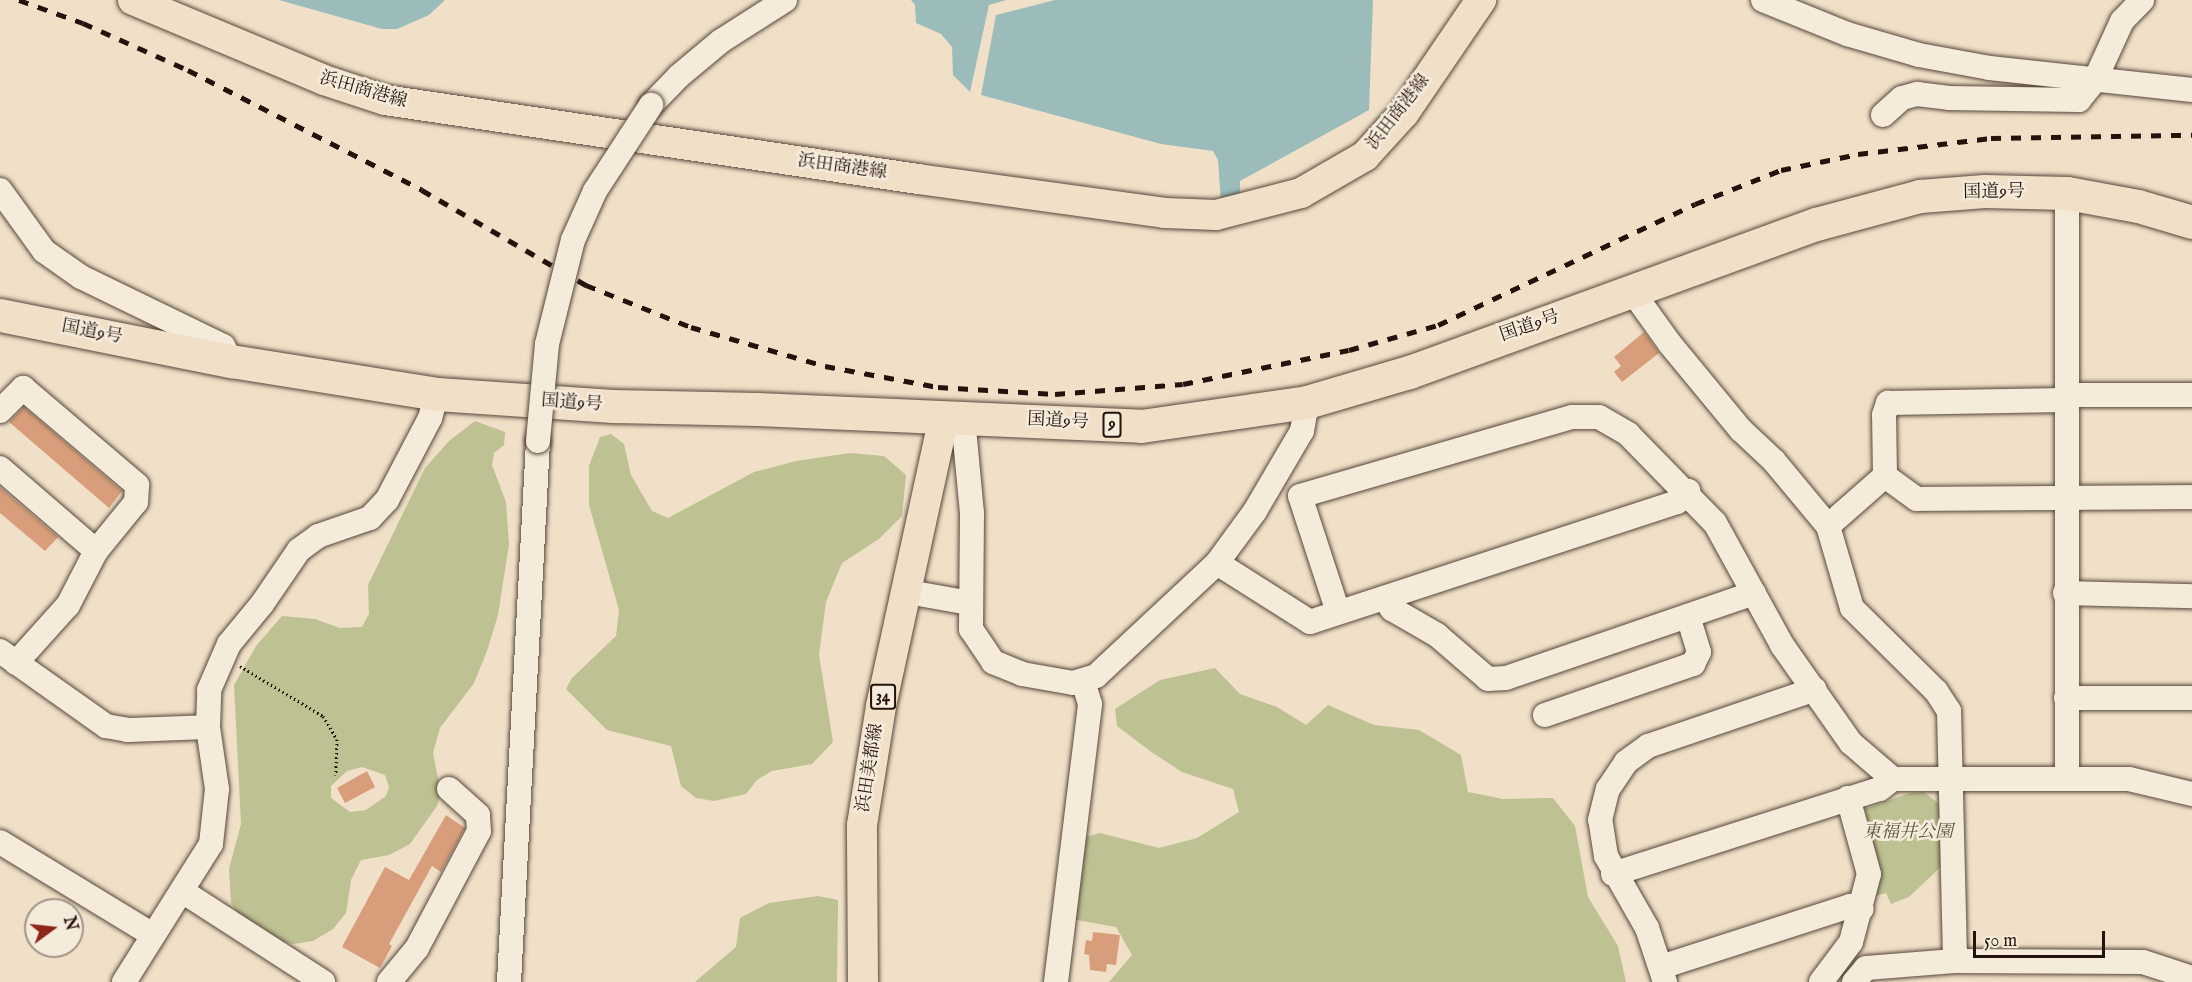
<!DOCTYPE html>
<html>
<head>
<meta charset="utf-8">
<style>
  body { margin:0 }
  #map { position:relative; width:2192px; height:982px; overflow:hidden; background:#efe0c7; font-family:"IM FELL English","Noto Serif JP",serif }
  div>[style] { position:absolute }
  [style*='--x'] { left:calc(var(--x)*1px); top:calc(var(--y)*1px); width:calc(var(--w)*1px); rotate:calc(var(--a)*1deg) }
  .green>* { inset:0; background:#bec192 }
  .water>* { inset:0; background:#9bbcbb }
  .building>* { inset:0; background:#d89e7b }
  .path>* { height:3px; margin-top:-1.5px; transform-origin:0; background:repeating-linear-gradient(90deg,#24130c 0 1.5px,transparent 0 4.5px) }
  .roads { filter:drop-shadow(0 0 2px #57463b) drop-shadow(0 0 2px #57463b) }
  .minor>* { height:24px; margin:-12px; padding:0 12px; transform-origin:12px; border-radius:12px; background:#f5ebdb }
  .major>* { height:30px; margin:-15px; padding:0 15px; transform-origin:15px; border-radius:15px; background:#efe0c7 }
  .highway>* { height:33px; margin:-16.5px; padding:0 16.5px; transform-origin:16.5px; border-radius:16.5px; background:#efe0c7 }
  .rail>* { height:4.5px; margin-top:-2.25px; transform-origin:0; background:repeating-linear-gradient(90deg,#24130c 0 10px,transparent 0 20px) }
  .bridges { filter:drop-shadow(0 0 2px #57463b) drop-shadow(0 0 2px #57463b) }
  .minor-bridge>* { height:24px; margin:-12px; padding:0 12px; transform-origin:12px; border-radius:12px; background:#f5ebdb }
  span { translate:-50% -50%; white-space:nowrap; text-align:center; line-height:1.15; -webkit-text-stroke:5px #f5ebdb; paint-order:stroke }
  .shield-label span { padding:2px 4px; background:#f5ebdb; border:2px solid; border-radius:4px; -webkit-text-stroke-width:0 }
  .shield-label { font-size:16px; color:#24130c; font-weight:700 }
  .street-label { font-size:18px; color:#24130c }
  .park-label { font-size:18px; color:#5a503b; font-style:italic }
  .north { position:absolute; left:24px; top:898px; width:60px; height:60px; box-sizing:border-box; background:#f5ebdb; border:2px solid #a19588; border-radius:50%; rotate:75deg; font-size:16px; font-weight:700; line-height:24px; text-align:center; color:#24130c }
  .north::after { content:''; display:block; margin:auto; width:21px; height:27px; background:#8f2418; clip-path:polygon(50% 0,100% 100%,50% 72%,0 100%) }
  .scale { position:absolute; left:1973px; top:931px; width:132px; height:27px; box-sizing:border-box; border:3px solid #24130c; border-top:0; padding-left:8px; font-size:18px; line-height:21px; white-space:nowrap; color:#24130c; -webkit-text-stroke:4px #f5ebdb; paint-order:stroke }
</style>
</head>
<body>
<div id="map">
  <div class="green">
    <i style="clip-path:polygon(evenodd,475px 421px,505px 432px,504px 445px,494px 453px,492px 465px,506px 502px,509px 544px,498px 615px,487px 651px,474px 683px,440px 728px,433px 753px,441px 793px,437px 806px,410px 844px,389px 855px,361px 860px,351px 880px,346px 913px,333px 929px,313px 941px,293px 944px,270px 938px,245px 923px,231px 903px,229px 869px,241px 824px,234px 685px,256px 646px,282px 616px,315px 619px,340px 628px,362px 627px,369px 614px,368px 585px,425px 468px,449px 441px,475px 421px,362px 767px,385px 775px,389px 787px,386px 796px,366px 810px,350px 812px,331px 798px,331px 786px,347px 771px,362px 767px)"></i>
    <i style="clip-path:polygon(611px 434px,624px 444px,631px 475px,652px 511px,668px 518px,754px 472px,796px 461px,850px 453px,884px 456px,906px 475px,902px 516px,879px 539px,842px 563px,826px 602px,819px 655px,833px 742px,812px 764px,772px 771px,757px 780px,746px 794px,714px 801px,696px 798px,681px 786px,671px 746px,607px 730px,566px 689px,572px 678px,616px 636px,619px 610px,589px 505px,589px 466px,600px 437px)"></i>
    <i style="clip-path:polygon(1215px 668px,1240px 694px,1277px 707px,1306px 725px,1328px 705px,1374px 725px,1419px 730px,1461px 755px,1468px 792px,1503px 799px,1553px 798px,1575px 826px,1588px 897px,1618px 946px,1626px 982px,1109px 982px,1132px 955px,1116px 927px,1071px 919px,1081px 838px,1100px 833px,1159px 848px,1197px 838px,1239px 812px,1233px 789px,1182px 772px,1150px 751px,1117px 726px,1115px 709px,1160px 680px)"></i>
    <i style="clip-path:polygon(1924px 792px,1943px 807px,1945px 863px,1909px 897px,1891px 904px,1886px 893px,1876px 896px,1876px 856px,1865px 809px,1910px 793px)"></i>
    <i style="clip-path:polygon(818px 896px,838px 900px,837px 982px,695px 982px,736px 947px,740px 918px,769px 903px)"></i>
  </div>
  <div class="water">
    <i style="clip-path:polygon(279px 0,445px 0,429px 15px,397px 29px,382px 29px)"></i>
    <i style="clip-path:polygon(911px 0,1006px 0,989px 5px,970px 92px,953px 75px,952px 47px,941px 34px,916px 23px,915px 5px)"></i>
    <i style="clip-path:polygon(1055px 0,1373px 0,1369px 110px,1240px 181px,1240px 200px,1221px 202px,1218px 160px,1213px 151px,1161px 144px,981px 95px,996px 15px)"></i>
  </div>
  <div class="building">
    <i style="clip-path:polygon(1644px 332px,1659px 353px,1622px 382px,1614px 372px,1621px 366px,1614px 357px)"></i>
    <i style="clip-path:polygon(24px 407px,122px 491px,109px 508px,9px 422px)"></i>
    <i style="clip-path:polygon(0 487px,58px 537px,45px 551px,0 513px)"></i>
    <i style="clip-path:polygon(367px 771px,375px 787px,345px 803px,337px 788px)"></i>
    <i style="clip-path:polygon(446px 815px,465px 828px,441px 872px,432px 866px,389px 944px,392px 946px,380px 968px,342px 947px,385px 867px,409px 880px)"></i>
    <i style="clip-path:polygon(1093px 932px,1120px 935px,1116px 965px,1107px 964px,1106px 972px,1090px 970px,1089px 955px,1084px 954px,1086px 940px,1092px 941px)"></i>
  </div>
  <div class="path">
    <i style="--x:240;--y:666;--w:97;--a:31.1"></i>
    <i style="--x:323;--y:716;--w:27;--a:59"></i>
    <i style="--x:337;--y:739;--w:36;--a:92"></i>
  </div>
  <div class="roads">
    <div class="minor">
      <i style="--x:1763;--y:0;--w:91;--a:22"></i>
      <i style="--x:1847;--y:34;--w:75;--a:16.3"></i>
      <i style="--x:1919;--y:55;--w:72;--a:10.4"></i>
      <i style="--x:1990;--y:68;--w:203;--a:6.2"></i>
      <i style="--x:651;--y:105;--w:40;--a:-46"></i>
      <i style="--x:679;--y:76;--w:55;--a:-39.8"></i>
      <i style="--x:721;--y:41;--w:76;--a:-32.6"></i>
      <i style="--x:1883;--y:115;--w:25;--a:-42"></i>
      <i style="--x:1902;--y:98;--w:16;--a:-15"></i>
      <i style="--x:1917;--y:94;--w:32;--a:7"></i>
      <i style="--x:1949;--y:98;--w:130;--a:0.9"></i>
      <i style="--x:2079;--y:100;--w:26;--a:-51"></i>
      <i style="--x:2095;--y:80;--w:65;--a:-65.4"></i>
      <i style="--x:2122;--y:21;--w:29;--a:-46"></i>
      <i style="--x:0;--y:190;--w:75;--a:54.2"></i>
      <i style="--x:44;--y:251;--w:45;--a:35.1"></i>
      <i style="--x:81;--y:277;--w:158;--a:25.9"></i>
      <i style="--x:223;--y:346;--w:17;--a:62"></i>
      <i style="--x:1632;--y:291;--w:65;--a:54.4"></i>
      <i style="--x:1670;--y:344;--w:112;--a:50.5"></i>
      <i style="--x:1741;--y:430;--w:45;--a:43.2"></i>
      <i style="--x:1774;--y:461;--w:85;--a:50.3"></i>
      <i style="--x:1828;--y:526;--w:85;--a:73.7"></i>
      <i style="--x:1852;--y:608;--w:118;--a:44.7"></i>
      <i style="--x:1936;--y:691;--w:24;--a:57"></i>
      <i style="--x:1949;--y:711;--w:250;--a:88.6"></i>
      <i style="--x:1955;--y:961;--w:188;--a:0.3"></i>
      <i style="--x:2143;--y:962;--w:52;--a:18.1"></i>
      <i style="--x:2066;--y:395;--w:126;--a:0"></i>
      <i style="--x:0;--y:411;--w:33;--a:-45"></i>
      <i style="--x:23;--y:388;--w:150;--a:40.4"></i>
      <i style="--x:137;--y:485;--w:17;--a:93"></i>
      <i style="--x:136;--y:502;--w:63;--a:129.2"></i>
      <i style="--x:96;--y:551;--w:61;--a:117.4"></i>
      <i style="--x:68;--y:605;--w:78;--a:131.9"></i>
      <i style="--x:963;--y:418;--w:96;--a:84.6"></i>
      <i style="--x:972;--y:514;--w:115;--a:90.5"></i>
      <i style="--x:971;--y:629;--w:40;--a:56"></i>
      <i style="--x:993;--y:662;--w:31;--a:22"></i>
      <i style="--x:1022;--y:674;--w:52;--a:10"></i>
      <i style="--x:1073;--y:683;--w:24;--a:-17"></i>
      <i style="--x:1096;--y:676;--w:166;--a:-43"></i>
      <i style="--x:1217;--y:563;--w:64;--a:-53.8"></i>
      <i style="--x:1255;--y:511;--w:93;--a:-59.6"></i>
      <i style="--x:1302;--y:431;--w:29;--a:-80"></i>
      <i style="--x:0;--y:468;--w:127;--a:40.8"></i>
      <i style="--x:1885;--y:476;--w:39;--a:36"></i>
      <i style="--x:1917;--y:499;--w:275;--a:-0.4"></i>
      <i style="--x:1828;--y:526;--w:76;--a:-41.3"></i>
      <i style="--x:1885;--y:476;--w:61;--a:-90.9"></i>
      <i style="--x:1884;--y:415;--w:13;--a:-72"></i>
      <i style="--x:1888;--y:403;--w:178;--a:-1"></i>
      <i style="--x:1217;--y:563;--w:110;--a:32.4"></i>
      <i style="--x:1310;--y:622;--w:386;--a:-18.1"></i>
      <i style="--x:1677;--y:502;--w:16;--a:-45"></i>
      <i style="--x:908;--y:592;--w:63;--a:10.1"></i>
      <i style="--x:2065;--y:593;--w:127;--a:1.4"></i>
      <i style="--x:1384;--y:598;--w:14;--a:54"></i>
      <i style="--x:1392;--y:609;--w:52;--a:30"></i>
      <i style="--x:1437;--y:635;--w:67;--a:40.8"></i>
      <i style="--x:1488;--y:679;--w:18;--a:-3"></i>
      <i style="--x:1506;--y:678;--w:262;--a:-18.9"></i>
      <i style="--x:1338;--y:612;--w:122;--a:-108.1"></i>
      <i style="--x:1300;--y:496;--w:283;--a:-16.2"></i>
      <i style="--x:1572;--y:417;--w:27;--a:0"></i>
      <i style="--x:1599;--y:417;--w:34;--a:30"></i>
      <i style="--x:1628;--y:434;--w:124;--a:45.7"></i>
      <i style="--x:1715;--y:523;--w:139;--a:61.2"></i>
      <i style="--x:1782;--y:645;--w:120;--a:54.9"></i>
      <i style="--x:1851;--y:743;--w:55;--a:40.6"></i>
      <i style="--x:1893;--y:779;--w:236;--a:0"></i>
      <i style="--x:2129;--y:779;--w:65;--a:13.4"></i>
      <i style="--x:0;--y:651;--w:130;--a:35.3"></i>
      <i style="--x:106;--y:726;--w:22;--a:10"></i>
      <i style="--x:128;--y:730;--w:80;--a:-2.1"></i>
      <i style="--x:2066;--y:698;--w:126;--a:0"></i>
      <i style="--x:1545;--y:715;--w:157;--a:-19"></i>
      <i style="--x:1693;--y:664;--w:13;--a:-63"></i>
      <i style="--x:1699;--y:652;--w:38;--a:-107"></i>
      <i style="--x:2067;--y:778;--w:585;--a:-90"></i>
      <i style="--x:0;--y:842;--w:179;--a:31.3"></i>
      <i style="--x:1613;--y:874;--w:280;--a:-17.7"></i>
      <i style="--x:1880;--y:789;--w:16;--a:-38"></i>
      <i style="--x:182;--y:891;--w:168;--a:32.8"></i>
      <i style="--x:1661;--y:967;--w:199;--a:-17.9"></i>
      <i style="--x:1850;--y:906;--w:12;--a:14"></i>
      <i style="--x:124;--y:982;--w:163;--a:-57.8"></i>
      <i style="--x:211;--y:844;--w:55;--a:-83.8"></i>
      <i style="--x:217;--y:789;--w:63;--a:-98.3"></i>
      <i style="--x:208;--y:727;--w:37;--a:-88"></i>
      <i style="--x:209;--y:690;--w:50;--a:-66.5"></i>
      <i style="--x:229;--y:644;--w:52;--a:-50.5"></i>
      <i style="--x:262;--y:604;--w:65;--a:-55.6"></i>
      <i style="--x:299;--y:550;--w:24;--a:-36"></i>
      <i style="--x:318;--y:536;--w:55;--a:-19.1"></i>
      <i style="--x:370;--y:518;--w:25;--a:-47"></i>
      <i style="--x:387;--y:500;--w:93;--a:-62.3"></i>
      <i style="--x:430;--y:418;--w:25;--a:-74"></i>
      <i style="--x:389;--y:982;--w:44;--a:-50.5"></i>
      <i style="--x:417;--y:948;--w:132;--a:-62.1"></i>
      <i style="--x:479;--y:831;--w:16;--a:-94"></i>
      <i style="--x:478;--y:815;--w:39;--a:-138"></i>
      <i style="--x:509;--y:982;--w:542;--a:-86.93"></i>
      <i style="--x:1056;--y:982;--w:280;--a:-83"></i>
      <i style="--x:1090;--y:704;--w:24;--a:-107"></i>
      <i style="--x:1665;--y:982;--w:57;--a:-108.4"></i>
      <i style="--x:1647;--y:928;--w:83;--a:-119.7"></i>
      <i style="--x:1606;--y:856;--w:36;--a:-99"></i>
      <i style="--x:1600;--y:820;--w:32;--a:-76"></i>
      <i style="--x:1608;--y:789;--w:32;--a:-56"></i>
      <i style="--x:1626;--y:762;--w:27;--a:-36"></i>
      <i style="--x:1648;--y:746;--w:176;--a:-18.8"></i>
      <i style="--x:1821;--y:982;--w:50;--a:-53.1"></i>
      <i style="--x:1851;--y:942;--w:70;--a:-75.2"></i>
      <i style="--x:1869;--y:874;--w:79;--a:-105.4"></i>
      <i style="--x:1854;--y:982;--w:18;--a:-49"></i>
      <i style="--x:1866;--y:968;--w:89;--a:-4.5"></i>
    </div>
    <div class="major">
      <i style="--x:133;--y:0;--w:207;--a:22.7"></i>
      <i style="--x:324;--y:80;--w:64;--a:18.2"></i>
      <i style="--x:385;--y:100;--w:539;--a:8.43"></i>
      <i style="--x:918;--y:179;--w:249;--a:7.8"></i>
      <i style="--x:1165;--y:213;--w:51;--a:2.2"></i>
      <i style="--x:1216;--y:215;--w:88;--a:-14.5"></i>
      <i style="--x:1301;--y:193;--w:74;--a:-30"></i>
      <i style="--x:1365;--y:156;--w:58;--a:-47.8"></i>
      <i style="--x:1404;--y:113;--w:137;--a:-55.7"></i>
      <i style="--x:863;--y:982;--w:157;--a:-90.4"></i>
      <i style="--x:862;--y:825;--w:121;--a:-80.9"></i>
      <i style="--x:881;--y:706;--w:296;--a:-77.7"></i>
    </div>
    <div class="highway">
      <i style="--x:0;--y:315;--w:236;--a:11.3"></i>
      <i style="--x:231;--y:361;--w:209;--a:9.1"></i>
      <i style="--x:437;--y:394;--w:176;--a:3.9"></i>
      <i style="--x:613;--y:406;--w:144;--a:1.2"></i>
      <i style="--x:757;--y:409;--w:384;--a:2.5"></i>
      <i style="--x:1141;--y:426;--w:168;--a:-8.2"></i>
      <i style="--x:1307;--y:402;--w:106;--a:-16.4"></i>
      <i style="--x:1409;--y:372;--w:433;--a:-20"></i>
      <i style="--x:1816;--y:224;--w:108;--a:-15.1"></i>
      <i style="--x:1920;--y:196;--w:64;--a:-4.5"></i>
      <i style="--x:1984;--y:191;--w:83;--a:1.4"></i>
      <i style="--x:2067;--y:193;--w:72;--a:10.4"></i>
      <i style="--x:2138;--y:206;--w:56;--a:16.5"></i>
    </div>
  </div>
  <div class="rail">
    <i style="--x:19;--y:0;--w:68;--a:19.8"></i>
    <i style="--x:83;--y:23;--w:115;--a:24.1"></i>
    <i style="--x:188;--y:70;--w:263;--a:27.1"></i>
    <i style="--x:422;--y:190;--w:190;--a:30.1"></i>
    <i style="--x:586;--y:285;--w:113;--a:21.8"></i>
    <i style="--x:691;--y:327;--w:140;--a:16.2"></i>
    <i style="--x:825;--y:366;--w:115;--a:10.5"></i>
    <i style="--x:938;--y:387;--w:117;--a:3.4"></i>
    <i style="--x:1055;--y:394;--w:128;--a:-4.5"></i>
    <i style="--x:1183;--y:384;--w:169;--a:-11.6"></i>
    <i style="--x:1349;--y:350;--w:92;--a:-15.7"></i>
    <i style="--x:1438;--y:325;--w:284;--a:-25.2"></i>
    <i style="--x:1695;--y:204;--w:92;--a:-21.6"></i>
    <i style="--x:1781;--y:170;--w:79;--a:-11.7"></i>
    <i style="--x:1858;--y:154;--w:134;--a:-6.9"></i>
    <i style="--x:1991;--y:138;--w:201;--a:-0.9"></i>
  </div>
  <div class="bridges">
    <div class="minor-bridge">
      <i style="--x:538;--y:441;--w:97;--a:-84.7"></i>
      <i style="--x:547;--y:344;--w:107;--a:-76"></i>
      <i style="--x:573;--y:240;--w:54;--a:-65.8"></i>
      <i style="--x:595;--y:191;--w:103;--a:-56.9"></i>
    </div>
  </div>
  <div class="shield-label">
    <span style="left:1112px;top:425px">9</span>
    <span style="left:883px;top:697px">34</span>
  </div>
  <div class="street-label">
    <span style="left:363px;top:91px;rotate:16deg">浜田商港線</span>
    <span style="left:1399px;top:113px;rotate:-52deg">浜田商港線</span>
    <span style="left:842px;top:168px;rotate:8deg">浜田商港線</span>
    <span style="left:1994px;top:193px;rotate:-1deg">国道9号</span>
    <span style="left:1530px;top:327px;rotate:-19deg">国道9号</span>
    <span style="left:92px;top:333px;rotate:11deg">国道9号</span>
    <span style="left:572px;top:404px;rotate:4deg">国道9号</span>
    <span style="left:1058px;top:422px;rotate:3deg">国道9号</span>
    <span style="left:871px;top:768px;rotate:-81deg">浜田美都線</span>
  </div>
  <div class="park-label">
    <span style="left:1908px;top:833px">東福井公園</span>
  </div>
  <div class="north">N</div>
  <div class="scale">50 m</div>
</div>
</body>
</html>
